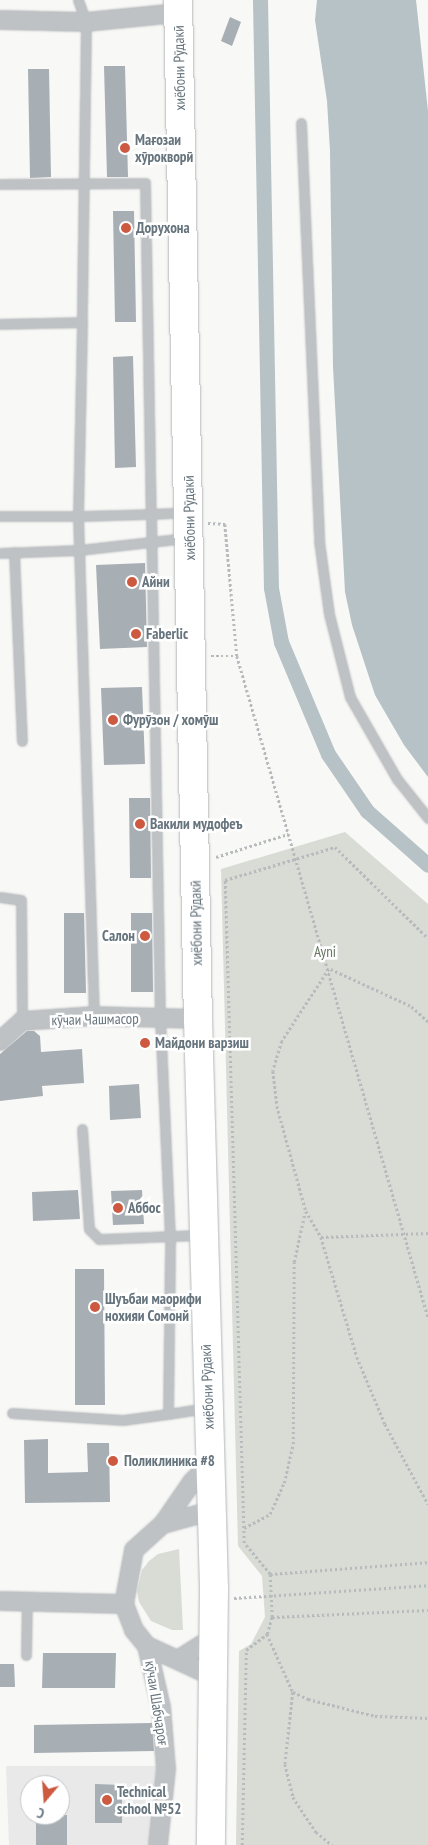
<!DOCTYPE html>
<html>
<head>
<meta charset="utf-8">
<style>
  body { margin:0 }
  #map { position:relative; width:428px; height:1845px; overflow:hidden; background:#f8f8f6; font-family:"PT Sans Narrow",sans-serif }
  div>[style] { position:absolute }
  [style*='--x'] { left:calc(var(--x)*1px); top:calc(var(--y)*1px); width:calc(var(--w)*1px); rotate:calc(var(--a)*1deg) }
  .built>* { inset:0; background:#e9e9e9 }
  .green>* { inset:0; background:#d8dcd5 }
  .water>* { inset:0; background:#b6c2c5 }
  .canal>* { height:15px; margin:-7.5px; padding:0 7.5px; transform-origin:7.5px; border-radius:7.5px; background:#b6c2c5 }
  .building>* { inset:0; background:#a7aeb4 }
  .path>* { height:2.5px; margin-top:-1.25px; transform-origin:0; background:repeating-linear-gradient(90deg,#b8bbbe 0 2.5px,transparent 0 5px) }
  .roads { filter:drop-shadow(0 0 1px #b4b7ba) drop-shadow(0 0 1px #b4b7ba) }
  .service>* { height:9px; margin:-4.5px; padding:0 4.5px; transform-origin:4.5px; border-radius:4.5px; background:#bec2c5 }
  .minor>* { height:18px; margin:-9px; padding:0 9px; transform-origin:9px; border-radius:9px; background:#bec2c5 }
  .trunk>* { height:28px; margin:-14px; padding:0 14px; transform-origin:14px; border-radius:14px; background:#fff }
  .dots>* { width:14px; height:14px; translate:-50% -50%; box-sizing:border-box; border:2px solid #fff; border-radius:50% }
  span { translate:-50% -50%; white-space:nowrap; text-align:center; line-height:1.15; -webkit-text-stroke:5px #fff; paint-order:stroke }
  .street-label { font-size:15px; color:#66747d }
  .poi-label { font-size:15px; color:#66747d; font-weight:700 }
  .left { translate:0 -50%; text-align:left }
  .right { translate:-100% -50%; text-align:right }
  .park-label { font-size:15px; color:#687665 }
  .north { position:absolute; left:20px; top:1775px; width:50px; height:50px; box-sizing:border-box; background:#fff; border:1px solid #c2c7cb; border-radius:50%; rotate:198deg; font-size:14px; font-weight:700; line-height:20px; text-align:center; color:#66747d }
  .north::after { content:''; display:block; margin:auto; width:18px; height:22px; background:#cd5940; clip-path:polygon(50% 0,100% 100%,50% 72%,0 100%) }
</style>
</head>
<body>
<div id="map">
  <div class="built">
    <i style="clip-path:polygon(evenodd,6px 1766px,159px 1766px,150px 1845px,9px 1845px,6px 1766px,30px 1785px,60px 1785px,60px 1815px,30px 1815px,30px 1785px)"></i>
  </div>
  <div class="green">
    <i style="clip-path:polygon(345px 832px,428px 904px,428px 1845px,236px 1845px,239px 1651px,251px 1644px,265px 1617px,262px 1576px,238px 1546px,221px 869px)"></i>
    <i style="clip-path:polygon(179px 1549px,183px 1630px,172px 1630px,151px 1621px,139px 1602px,137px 1591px,142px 1570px,149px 1561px,158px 1554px)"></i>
  </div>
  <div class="water">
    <i style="clip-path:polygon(317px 0,416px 0,428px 111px,428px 777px,404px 745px,375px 695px,352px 625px,345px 592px,333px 367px,330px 151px,327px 101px,315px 20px)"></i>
  </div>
  <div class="canal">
    <i style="--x:260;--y:0;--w:588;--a:88.93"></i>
    <i style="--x:271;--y:588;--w:55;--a:79.5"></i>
    <i style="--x:281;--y:642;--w:121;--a:67.2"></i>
    <i style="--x:328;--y:754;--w:69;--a:55.6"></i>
    <i style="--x:367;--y:811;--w:81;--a:41.5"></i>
  </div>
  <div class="building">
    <i style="clip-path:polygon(230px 17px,241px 22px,232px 46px,221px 41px)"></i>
    <i style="clip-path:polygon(104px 66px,125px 66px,128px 177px,107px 177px)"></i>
    <i style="clip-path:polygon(28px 69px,49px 69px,51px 177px,30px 178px)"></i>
    <i style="clip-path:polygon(113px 211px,134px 211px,136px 322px,115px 322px)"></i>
    <i style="clip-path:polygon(133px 356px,136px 467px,115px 468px,113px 357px)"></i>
    <i style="clip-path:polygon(145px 563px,147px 647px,100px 649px,96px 565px)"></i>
    <i style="clip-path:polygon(142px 687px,145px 764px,104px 765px,101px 688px)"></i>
    <i style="clip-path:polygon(129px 798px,150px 798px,151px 878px,130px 878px)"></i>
    <i style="clip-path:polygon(64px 913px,84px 913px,86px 993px,64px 993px)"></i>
    <i style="clip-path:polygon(131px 913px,152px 913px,153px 992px,131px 992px)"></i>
    <i style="clip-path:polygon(27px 1031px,34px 1031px,40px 1036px,41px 1052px,82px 1049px,84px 1083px,42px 1086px,43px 1096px,0 1101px,0 1054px)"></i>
    <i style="clip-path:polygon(139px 1084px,141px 1118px,110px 1120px,109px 1086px)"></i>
    <i style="clip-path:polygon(78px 1190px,80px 1219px,33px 1221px,32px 1192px)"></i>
    <i style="clip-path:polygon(142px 1190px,144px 1224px,113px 1225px,111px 1191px)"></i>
    <i style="clip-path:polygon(75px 1269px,104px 1269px,105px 1405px,75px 1405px)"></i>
    <i style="clip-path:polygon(48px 1439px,48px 1473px,88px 1472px,87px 1443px,109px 1443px,110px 1502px,25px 1503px,24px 1440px)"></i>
    <i style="clip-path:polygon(43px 1653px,116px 1653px,115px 1688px,42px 1688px)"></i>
    <i style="clip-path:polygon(0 1664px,14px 1664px,15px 1687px,0 1687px)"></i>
    <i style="clip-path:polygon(152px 1723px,154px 1751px,34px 1753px,34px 1725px)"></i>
    <i style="clip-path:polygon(95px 1784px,122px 1785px,122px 1823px,95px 1823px)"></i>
    <i style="clip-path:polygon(36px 1815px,67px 1815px,67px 1845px,36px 1845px)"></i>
  </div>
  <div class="path">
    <i style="--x:208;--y:523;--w:17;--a:3"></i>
    <i style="--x:225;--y:524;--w:133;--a:84.8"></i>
    <i style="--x:237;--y:656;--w:688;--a:73.88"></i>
    <i style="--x:211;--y:656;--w:26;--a:0"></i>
    <i style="--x:216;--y:857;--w:76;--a:-17.7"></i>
    <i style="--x:428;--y:1022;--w:24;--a:-138"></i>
    <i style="--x:410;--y:1006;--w:89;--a:-155.4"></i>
    <i style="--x:329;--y:969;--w:86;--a:123.1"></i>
    <i style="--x:282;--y:1041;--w:31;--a:107"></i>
    <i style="--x:273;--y:1071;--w:35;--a:83"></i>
    <i style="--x:277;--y:1106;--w:109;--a:74.6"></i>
    <i style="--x:306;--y:1211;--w:30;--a:60"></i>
    <i style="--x:321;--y:1237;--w:125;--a:73.3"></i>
    <i style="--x:357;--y:1357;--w:73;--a:67.3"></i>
    <i style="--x:385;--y:1424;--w:91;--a:61.7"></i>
    <i style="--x:321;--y:1237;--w:107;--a:-2.1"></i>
    <i style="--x:244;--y:1528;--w:30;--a:-28"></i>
    <i style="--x:270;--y:1514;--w:34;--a:-66"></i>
    <i style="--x:284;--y:1483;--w:40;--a:-77"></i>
    <i style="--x:293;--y:1444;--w:182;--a:-89.7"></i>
    <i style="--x:294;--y:1262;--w:51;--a:-77.6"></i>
    <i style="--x:270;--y:1574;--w:158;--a:-4.3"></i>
    <i style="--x:234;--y:1598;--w:194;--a:-3.8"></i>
    <i style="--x:272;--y:1617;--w:156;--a:-2.6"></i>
    <i style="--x:267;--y:1634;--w:64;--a:65.9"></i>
    <i style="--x:293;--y:1692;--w:17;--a:25"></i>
    <i style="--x:308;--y:1699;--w:69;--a:14.2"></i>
    <i style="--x:375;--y:1716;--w:53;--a:2.2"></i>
    <i style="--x:293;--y:1692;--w:72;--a:96.3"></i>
    <i style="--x:285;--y:1764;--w:34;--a:76"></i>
    <i style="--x:293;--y:1797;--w:42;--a:56.7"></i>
    <i style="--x:316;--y:1832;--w:21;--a:39"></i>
    <i style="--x:242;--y:1845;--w:195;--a:-88.8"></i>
    <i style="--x:246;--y:1650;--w:26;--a:-37"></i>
    <i style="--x:267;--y:1634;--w:18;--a:-74"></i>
    <i style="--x:272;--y:1617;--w:43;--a:-92.7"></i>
    <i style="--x:270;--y:1574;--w:40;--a:-130"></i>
    <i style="--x:244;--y:1543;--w:663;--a:-91.64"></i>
    <i style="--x:225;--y:880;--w:115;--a:-16.7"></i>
    <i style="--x:335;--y:847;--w:130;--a:44.4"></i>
  </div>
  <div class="roads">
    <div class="service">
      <i style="--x:78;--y:0;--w:23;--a:70"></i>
      <i style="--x:86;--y:22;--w:300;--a:90.8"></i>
      <i style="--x:301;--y:123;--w:418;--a:87.5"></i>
      <i style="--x:319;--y:541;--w:74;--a:82.2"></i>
      <i style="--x:329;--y:614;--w:86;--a:75.8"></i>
      <i style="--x:350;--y:697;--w:95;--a:60.2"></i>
      <i style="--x:397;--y:779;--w:50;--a:51.5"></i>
      <i style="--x:0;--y:184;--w:145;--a:-0.4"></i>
      <i style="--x:145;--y:183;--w:331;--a:89"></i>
      <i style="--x:151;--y:514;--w:73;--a:178.4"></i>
      <i style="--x:78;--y:516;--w:194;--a:-88.8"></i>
      <i style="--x:82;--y:322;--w:82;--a:178.6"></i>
      <i style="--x:0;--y:516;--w:78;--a:0"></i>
      <i style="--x:78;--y:516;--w:500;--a:88.17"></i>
      <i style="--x:14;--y:552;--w:189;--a:87.6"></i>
      <i style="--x:0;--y:553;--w:79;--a:-2.2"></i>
      <i style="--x:79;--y:550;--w:108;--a:-6.4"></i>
      <i style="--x:0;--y:897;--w:21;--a:8"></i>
      <i style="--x:21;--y:900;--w:121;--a:89.5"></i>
      <i style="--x:82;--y:1129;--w:100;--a:86"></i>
      <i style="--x:89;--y:1229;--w:14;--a:45"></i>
      <i style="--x:99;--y:1239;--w:101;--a:-2.3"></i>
      <i style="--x:12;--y:1413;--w:111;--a:3.6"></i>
      <i style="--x:123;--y:1420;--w:45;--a:-7.6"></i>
      <i style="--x:168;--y:1414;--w:176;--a:-89.3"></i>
      <i style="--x:170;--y:1238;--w:219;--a:-92.6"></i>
      <i style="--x:160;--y:1019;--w:505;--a:-91.02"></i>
      <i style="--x:151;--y:514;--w:35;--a:-3"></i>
      <i style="--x:168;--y:1414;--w:37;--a:-9"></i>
      <i style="--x:26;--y:1655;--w:55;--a:-89"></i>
    </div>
    <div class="minor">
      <i style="--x:0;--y:20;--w:86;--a:1.3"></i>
      <i style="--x:86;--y:22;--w:92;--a:-5.6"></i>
      <i style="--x:0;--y:1041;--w:30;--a:-42"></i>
      <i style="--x:22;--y:1021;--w:72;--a:-4"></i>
      <i style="--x:94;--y:1016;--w:104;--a:1.7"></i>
      <i style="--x:163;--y:1524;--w:50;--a:-15.2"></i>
      <i style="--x:0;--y:1601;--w:124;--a:1.4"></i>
      <i style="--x:124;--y:1604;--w:28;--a:69"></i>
      <i style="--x:134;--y:1630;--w:21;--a:51"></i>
      <i style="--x:147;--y:1646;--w:63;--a:77.1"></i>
      <i style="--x:161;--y:1707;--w:62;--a:85.4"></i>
      <i style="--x:166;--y:1769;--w:76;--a:96"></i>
      <i style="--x:124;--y:1604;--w:55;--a:-79.5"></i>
      <i style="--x:134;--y:1550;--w:39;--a:-42"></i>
      <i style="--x:163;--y:1524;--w:51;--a:-55.4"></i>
      <i style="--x:192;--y:1482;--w:25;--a:-45"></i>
      <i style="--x:147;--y:1646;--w:74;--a:24.8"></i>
      <i style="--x:179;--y:1659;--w:41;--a:-32.2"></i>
    </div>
    <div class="trunk">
      <i style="--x:178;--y:0;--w:1019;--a:88.88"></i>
      <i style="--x:198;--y:1019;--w:570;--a:88.39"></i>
      <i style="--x:214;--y:1589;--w:256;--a:90.7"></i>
    </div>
  </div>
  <div class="dots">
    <i style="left:125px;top:148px;background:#cd5940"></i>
    <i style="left:126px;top:228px;background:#cd5940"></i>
    <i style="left:132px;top:582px;background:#cd5940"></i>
    <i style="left:136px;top:634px;background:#cd5940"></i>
    <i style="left:113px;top:720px;background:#cd5940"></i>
    <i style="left:140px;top:824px;background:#cd5940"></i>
    <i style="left:145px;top:936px;background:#cd5940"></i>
    <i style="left:145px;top:1043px;background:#cd5940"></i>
    <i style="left:118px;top:1208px;background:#cd5940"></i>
    <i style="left:95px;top:1307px;background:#cd5940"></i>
    <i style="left:113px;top:1461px;background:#cd5940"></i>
    <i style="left:107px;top:1800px;background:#cd5940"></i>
  </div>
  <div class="street-label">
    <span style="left:179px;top:68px;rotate:-91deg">хиёбони Рӯдакӣ</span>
    <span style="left:189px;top:518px;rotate:-91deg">хиёбони Рӯдакӣ</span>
    <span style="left:196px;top:923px;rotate:-91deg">хиёбони Рӯдакӣ</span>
    <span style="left:95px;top:1019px;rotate:-1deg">кӯчаи Чашмасор</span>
    <span style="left:207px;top:1387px;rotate:-92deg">хиёбони Рӯдакӣ</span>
    <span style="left:157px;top:1703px;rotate:81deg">кӯчаи Шабчароғ</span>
  </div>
  <div class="poi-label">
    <span class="left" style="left:135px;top:148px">Мағозаи<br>хӯрокворӣ</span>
    <span class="left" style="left:136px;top:228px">Дорухона</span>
    <span class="left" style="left:142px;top:582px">Айни</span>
    <span class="left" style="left:146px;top:634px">Faberlic</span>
    <span class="left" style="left:123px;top:720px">Фурӯзон / хомӯш</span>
    <span class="left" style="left:150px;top:824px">Вакили мудофеъ</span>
    <span class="right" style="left:135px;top:936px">Салон</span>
    <span class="left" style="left:155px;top:1043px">Майдони варзиш</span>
    <span class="left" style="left:128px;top:1208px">Аббос</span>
    <span class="left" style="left:105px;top:1307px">Шуъбаи маорифи<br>нохияи Сомонй</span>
    <span class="left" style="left:124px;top:1461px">Поликлиника #8</span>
    <span class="left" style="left:117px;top:1800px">Technical<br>school №52</span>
  </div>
  <div class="park-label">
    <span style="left:325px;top:952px">Ayni</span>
  </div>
  <div class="north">С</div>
</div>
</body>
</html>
